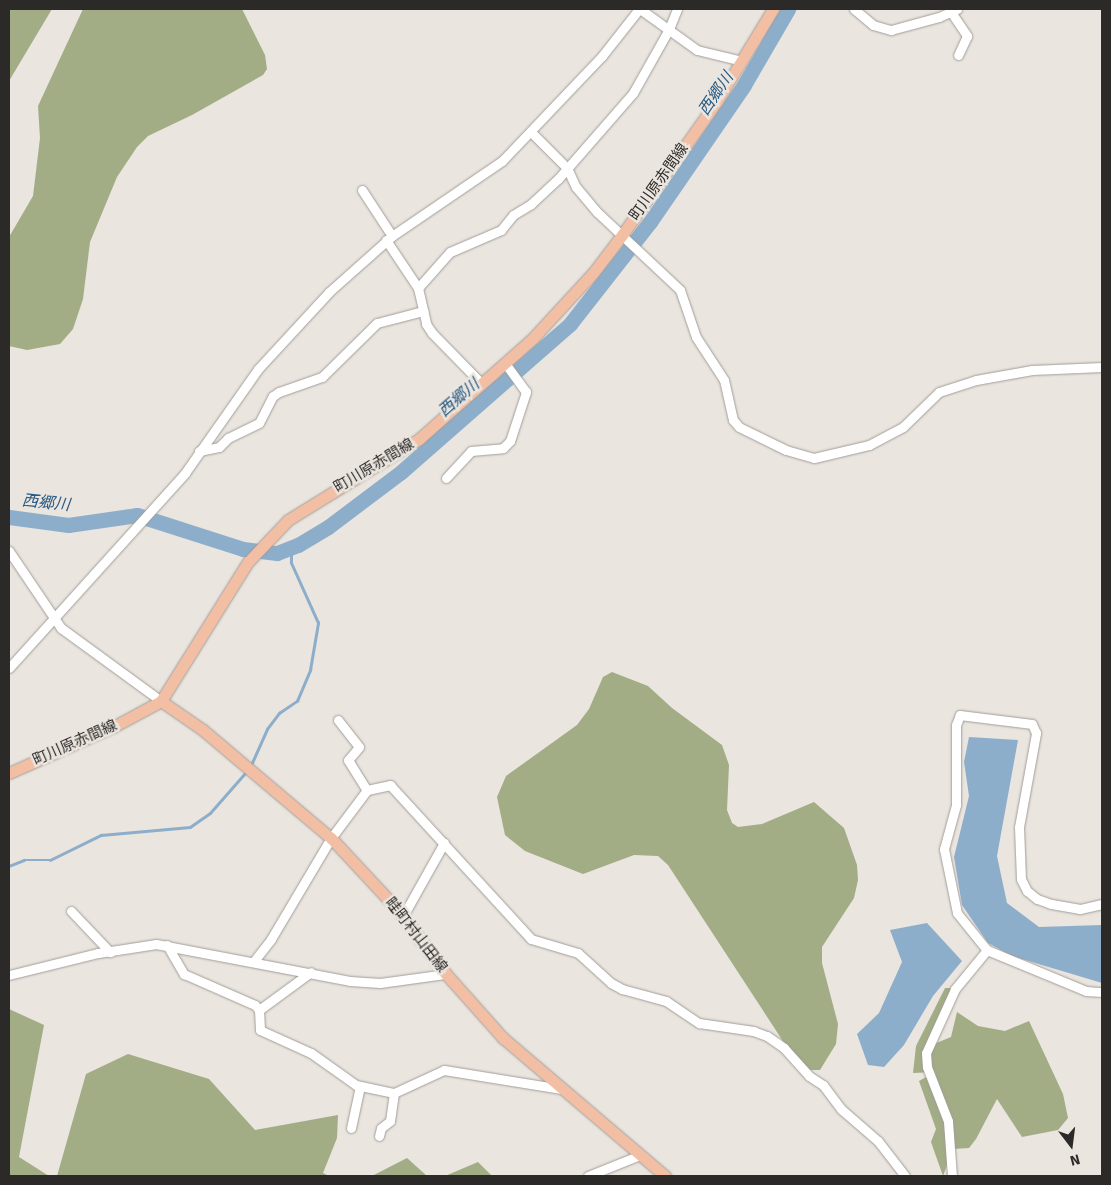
<!DOCTYPE html>
<html>
<head>
<meta charset="utf-8">
<style>
  body { margin:0 }
  #map { position:relative; width:1111px; height:1185px; overflow:hidden; background:#eae5df; font-family:Signika,"Noto Sans JP",sans-serif }
  div>[style] { position:absolute }
  [style*='--x'] { left:calc(var(--x)*1px); top:calc(var(--y)*1px); width:calc(var(--w)*1px); rotate:calc(var(--a)*1deg) }
  .forest>* { inset:0; background:#a2ac85 }
  .water>* { inset:0; background:#8daecb }
  .stream>* { height:2.5px; margin:-1.25px; padding:0 1.25px; transform-origin:1.25px; border-radius:1.25px; background:#8daecb }
  .river>* { height:15px; margin:-7.5px; padding:0 7.5px; transform-origin:7.5px; border-radius:7.5px; background:#8daecb }
  .roads { filter:drop-shadow(0 0 1px #a29d98) drop-shadow(0 0 1px #a29d98) }
  .minor>* { height:9px; margin:-4.5px; padding:0 4.5px; transform-origin:4.5px; border-radius:4.5px; background:#fff }
  .major>* { height:11px; margin:-5.5px; padding:0 5.5px; transform-origin:5.5px; border-radius:5.5px; background:#f3bfa4 }
  span { translate:-50% -50%; white-space:nowrap; text-align:center; line-height:1.15; -webkit-text-stroke:5px #eae5df; paint-order:stroke }
  .street-label { font-size:15px; color:#2c2a28 }
  .water-label { font-size:16px; color:#295b84; font-style:italic }
  .frame { position:absolute; inset:0; border:10px solid #2c2a28; pointer-events:none }
  .north { position:absolute; left:1046px; top:1120px; width:50px; height:50px; -webkit-text-stroke:4px #eae5df; paint-order:stroke; rotate:165deg; font-size:14px; font-weight:700; line-height:20px; text-align:center; color:#2c2a28 }
  .north::after { content:''; display:block; margin:auto; width:18px; height:22px; background:#2c2a28; clip-path:polygon(50% 0,100% 100%,50% 72%,0 100%) }
</style>
</head>
<body>
<div id="map">
  <div class="forest">
    <i style="clip-path:polygon(9px 9px,52px 9px,9px 81px)"></i>
    <i style="clip-path:polygon(83px 9px,242px 9px,265px 55px,267px 69px,263px 75px,192px 115px,148px 136px,137px 147px,117px 177px,90px 242px,83px 299px,73px 329px,60px 344px,27px 350px,9px 346px,9px 237px,33px 196px,40px 138px,38px 106px)"></i>
    <i style="clip-path:polygon(612px 672px,648px 686px,672px 708px,722px 745px,729px 765px,727px 810px,732px 823px,738px 827px,762px 824px,814px 802px,844px 828px,857px 865px,858px 880px,854px 898px,822px 947px,822px 963px,838px 1024px,836px 1044px,820px 1070px,804px 1070px,792px 1055px,668px 865px,658px 856px,634px 855px,583px 874px,525px 851px,505px 835px,497px 797px,506px 776px,577px 725px,589px 709px,603px 677px)"></i>
    <i style="clip-path:polygon(945px 988px,956px 988px,934px 1044px,951px 1037px,957px 1012px,978px 1026px,1005px 1031px,1029px 1021px,1063px 1094px,1068px 1118px,1058px 1130px,1022px 1137px,997px 1099px,976px 1139px,969px 1148px,953px 1149px,943px 1176px,931px 1142px,936px 1129px,919px 1081px,935px 1072px,913px 1073px,916px 1046px)"></i>
    <i style="clip-path:polygon(9px 1009px,44px 1025px,19px 1157px,49px 1176px,9px 1176px)"></i>
    <i style="clip-path:polygon(128px 1054px,209px 1079px,255px 1130px,338px 1115px,337px 1138px,323px 1173px,329px 1176px,57px 1176px,86px 1074px)"></i>
    <i style="clip-path:polygon(407px 1158px,427px 1176px,372px 1176px)"></i>
    <i style="clip-path:polygon(478px 1162px,492px 1176px,445px 1176px)"></i>
  </div>
  <div class="water">
    <i style="clip-path:polygon(969px 737px,1018px 740px,997px 856px,1007px 903px,1039px 927px,1102px 925px,1102px 983px,1012px 956px,988px 943px,962px 905px,954px 857px,969px 796px,964px 762px)"></i>
    <i style="clip-path:polygon(927px 923px,962px 961px,933px 996px,904px 1045px,884px 1067px,868px 1065px,857px 1034px,879px 1013px,902px 962px,890px 930px)"></i>
  </div>
  <div class="stream">
    <i style="--x:251;--y:765;--w:39;--a:-66"></i>
    <i style="--x:267;--y:729;--w:20;--a:-53"></i>
    <i style="--x:279;--y:713;--w:22;--a:-34"></i>
    <i style="--x:297;--y:701;--w:34;--a:-67"></i>
    <i style="--x:310;--y:670;--w:48;--a:-80.3"></i>
    <i style="--x:318;--y:623;--w:66;--a:-114.2"></i>
    <i style="--x:291;--y:563;--w:15;--a:-90"></i>
    <i style="--x:9;--y:866;--w:16;--a:-22"></i>
    <i style="--x:24;--y:860;--w:26;--a:0"></i>
    <i style="--x:50;--y:860;--w:57;--a:-26.1"></i>
    <i style="--x:101;--y:835;--w:89;--a:-5.1"></i>
    <i style="--x:190;--y:827;--w:24;--a:-35"></i>
    <i style="--x:210;--y:813;--w:55;--a:-48.7"></i>
  </div>
  <div class="river">
    <i style="--x:9;--y:517;--w:60;--a:7.7"></i>
    <i style="--x:68;--y:525;--w:70;--a:-8.2"></i>
    <i style="--x:137;--y:515;--w:111;--a:17.8"></i>
    <i style="--x:243;--y:549;--w:34;--a:7"></i>
    <i style="--x:277;--y:553;--w:22;--a:-21"></i>
    <i style="--x:298;--y:545;--w:35;--a:-31"></i>
    <i style="--x:328;--y:527;--w:91;--a:-37"></i>
    <i style="--x:401;--y:472;--w:225;--a:-41.2"></i>
    <i style="--x:570;--y:324;--w:130;--a:-51.9"></i>
    <i style="--x:650;--y:222;--w:166;--a:-55.5"></i>
    <i style="--x:744;--y:85;--w:88;--a:-59.9"></i>
  </div>
  <div class="roads">
    <div class="minor">
      <i style="--x:640;--y:9;--w:70;--a:35.7"></i>
      <i style="--x:697;--y:50;--w:46;--a:13.7"></i>
      <i style="--x:854;--y:9;--w:25;--a:40"></i>
      <i style="--x:873;--y:25;--w:19;--a:16"></i>
      <i style="--x:891;--y:30;--w:50;--a:-15.2"></i>
      <i style="--x:939;--y:17;--w:20;--a:-24"></i>
      <i style="--x:951;--y:12;--w:29;--a:56"></i>
      <i style="--x:967;--y:36;--w:21;--a:115"></i>
      <i style="--x:532;--y:133;--w:49;--a:45"></i>
      <i style="--x:567;--y:168;--w:21;--a:65"></i>
      <i style="--x:576;--y:187;--w:33;--a:50"></i>
      <i style="--x:597;--y:212;--w:114;--a:43.2"></i>
      <i style="--x:680;--y:290;--w:50;--a:71.2"></i>
      <i style="--x:696;--y:337;--w:51;--a:56.9"></i>
      <i style="--x:724;--y:380;--w:41;--a:77.3"></i>
      <i style="--x:733;--y:420;--w:9;--a:49"></i>
      <i style="--x:739;--y:427;--w:52;--a:26.1"></i>
      <i style="--x:786;--y:450;--w:29;--a:16"></i>
      <i style="--x:814;--y:458;--w:57;--a:-13.3"></i>
      <i style="--x:869;--y:445;--w:38;--a:-28"></i>
      <i style="--x:903;--y:427;--w:50;--a:-44.2"></i>
      <i style="--x:939;--y:392;--w:39;--a:-18"></i>
      <i style="--x:976;--y:380;--w:57;--a:-10.1"></i>
      <i style="--x:1032;--y:370;--w:70;--a:-2.5"></i>
      <i style="--x:362;--y:190;--w:55;--a:56.9"></i>
      <i style="--x:386;--y:240;--w:58;--a:56.3"></i>
      <i style="--x:418;--y:288;--w:37;--a:77"></i>
      <i style="--x:426;--y:324;--w:11;--a:56"></i>
      <i style="--x:432;--y:333;--w:71;--a:45.6"></i>
      <i style="--x:418;--y:288;--w:48;--a:-48.4"></i>
      <i style="--x:450;--y:252;--w:56;--a:-23.3"></i>
      <i style="--x:501;--y:230;--w:19;--a:-51"></i>
      <i style="--x:513;--y:215;--w:21;--a:-31"></i>
      <i style="--x:531;--y:204;--w:37;--a:-43"></i>
      <i style="--x:558;--y:179;--w:114;--a:-48.9"></i>
      <i style="--x:633;--y:93;--w:73;--a:-60.6"></i>
      <i style="--x:669;--y:29;--w:22;--a:-68"></i>
      <i style="--x:199;--y:451;--w:20;--a:-11"></i>
      <i style="--x:219;--y:447;--w:13;--a:-45"></i>
      <i style="--x:228;--y:438;--w:34;--a:-26"></i>
      <i style="--x:259;--y:423;--w:30;--a:-63"></i>
      <i style="--x:273;--y:396;--w:7;--a:-34"></i>
      <i style="--x:279;--y:392;--w:46;--a:-19.2"></i>
      <i style="--x:322;--y:377;--w:77;--a:-44.5"></i>
      <i style="--x:377;--y:323;--w:48;--a:-14.6"></i>
      <i style="--x:446;--y:478;--w:37;--a:-47"></i>
      <i style="--x:471;--y:451;--w:32;--a:-5"></i>
      <i style="--x:503;--y:448;--w:10;--a:-45"></i>
      <i style="--x:510;--y:441;--w:52;--a:-71.9"></i>
      <i style="--x:526;--y:392;--w:36;--a:-126"></i>
      <i style="--x:9;--y:551;--w:93;--a:56"></i>
      <i style="--x:61;--y:628;--w:124;--a:36.1"></i>
      <i style="--x:9;--y:668;--w:263;--a:-47.9"></i>
      <i style="--x:185;--y:473;--w:127;--a:-54.9"></i>
      <i style="--x:258;--y:369;--w:105;--a:-47.3"></i>
      <i style="--x:329;--y:292;--w:84;--a:-41.6"></i>
      <i style="--x:392;--y:236;--w:133;--a:-34.3"></i>
      <i style="--x:502;--y:161;--w:145;--a:-46.4"></i>
      <i style="--x:602;--y:56;--w:60;--a:-51.8"></i>
      <i style="--x:338;--y:720;--w:34;--a:52"></i>
      <i style="--x:359;--y:747;--w:17;--a:130"></i>
      <i style="--x:348;--y:760;--w:36;--a:58"></i>
      <i style="--x:1102;--y:904;--w:23;--a:167"></i>
      <i style="--x:1080;--y:909;--w:29;--a:-170"></i>
      <i style="--x:1051;--y:904;--w:15;--a:-160"></i>
      <i style="--x:1037;--y:899;--w:13;--a:-141"></i>
      <i style="--x:1027;--y:891;--w:13;--a:-117"></i>
      <i style="--x:1021;--y:879;--w:52;--a:-92.2"></i>
      <i style="--x:1019;--y:827;--w:96;--a:-79.7"></i>
      <i style="--x:1036;--y:733;--w:10;--a:-114"></i>
      <i style="--x:1032;--y:724;--w:73;--a:-172.9"></i>
      <i style="--x:960;--y:715;--w:11;--a:112"></i>
      <i style="--x:956;--y:725;--w:80;--a:90"></i>
      <i style="--x:956;--y:805;--w:46;--a:105.3"></i>
      <i style="--x:944;--y:849;--w:65;--a:78.5"></i>
      <i style="--x:957;--y:913;--w:48;--a:51"></i>
      <i style="--x:987;--y:950;--w:107;--a:22.5"></i>
      <i style="--x:1086;--y:991;--w:16;--a:4"></i>
      <i style="--x:71;--y:911;--w:57;--a:46.4"></i>
      <i style="--x:403;--y:916;--w:84;--a:-60.7"></i>
      <i style="--x:167;--y:945;--w:34;--a:60"></i>
      <i style="--x:184;--y:974;--w:77;--a:23.6"></i>
      <i style="--x:255;--y:1005;--w:6;--a:51"></i>
      <i style="--x:259;--y:1010;--w:20;--a:87"></i>
      <i style="--x:260;--y:1030;--w:56;--a:24.3"></i>
      <i style="--x:311;--y:1053;--w:55;--a:35.4"></i>
      <i style="--x:356;--y:1085;--w:39;--a:12"></i>
      <i style="--x:394;--y:1093;--w:55;--a:-24.7"></i>
      <i style="--x:444;--y:1070;--w:119;--a:9.2"></i>
      <i style="--x:254;--y:961;--w:28;--a:-52"></i>
      <i style="--x:271;--y:939;--w:117;--a:-59.3"></i>
      <i style="--x:331;--y:838;--w:60;--a:-53.1"></i>
      <i style="--x:367;--y:790;--w:24;--a:-12"></i>
      <i style="--x:390;--y:785;--w:209;--a:47.5"></i>
      <i style="--x:531;--y:939;--w:49;--a:16.6"></i>
      <i style="--x:578;--y:953;--w:45;--a:42.3"></i>
      <i style="--x:611;--y:983;--w:13;--a:29"></i>
      <i style="--x:622;--y:989;--w:46;--a:15.3"></i>
      <i style="--x:666;--y:1001;--w:40;--a:34"></i>
      <i style="--x:699;--y:1023;--w:55;--a:8.4"></i>
      <i style="--x:753;--y:1031;--w:15;--a:20"></i>
      <i style="--x:767;--y:1036;--w:21;--a:35"></i>
      <i style="--x:784;--y:1048;--w:38;--a:48"></i>
      <i style="--x:809;--y:1076;--w:17;--a:33"></i>
      <i style="--x:823;--y:1085;--w:30;--a:53"></i>
      <i style="--x:841;--y:1109;--w:49;--a:40.9"></i>
      <i style="--x:878;--y:1141;--w:44;--a:52.4"></i>
      <i style="--x:9;--y:975;--w:92;--a:-13.9"></i>
      <i style="--x:98;--y:953;--w:59;--a:-8.8"></i>
      <i style="--x:156;--y:944;--w:197;--a:10.8"></i>
      <i style="--x:350;--y:981;--w:30;--a:4"></i>
      <i style="--x:380;--y:983;--w:67;--a:-7.8"></i>
      <i style="--x:259;--y:1010;--w:64;--a:-36.2"></i>
      <i style="--x:351;--y:1128;--w:43;--a:-77.9"></i>
      <i style="--x:379;--y:1136;--w:8;--a:-76"></i>
      <i style="--x:381;--y:1128;--w:11;--a:-38"></i>
      <i style="--x:390;--y:1121;--w:28;--a:-82"></i>
      <i style="--x:588;--y:1176;--w:56;--a:-22"></i>
      <i style="--x:952;--y:1176;--w:55;--a:-94.2"></i>
      <i style="--x:948;--y:1121;--w:58;--a:-111.3"></i>
      <i style="--x:927;--y:1067;--w:14;--a:-94"></i>
      <i style="--x:926;--y:1053;--w:70;--a:-65.6"></i>
      <i style="--x:955;--y:989;--w:50;--a:-50.6"></i>
    </div>
    <div class="major">
      <i style="--x:161;--y:701;--w:51;--a:34.6"></i>
      <i style="--x:203;--y:730;--w:167;--a:40.2"></i>
      <i style="--x:331;--y:838;--w:100;--a:47"></i>
      <i style="--x:399;--y:911;--w:79;--a:53.3"></i>
      <i style="--x:446;--y:974;--w:86;--a:48.3"></i>
      <i style="--x:503;--y:1038;--w:213;--a:40.4"></i>
      <i style="--x:9;--y:773;--w:114;--a:-23.9"></i>
      <i style="--x:113;--y:727;--w:55;--a:-28.4"></i>
      <i style="--x:161;--y:701;--w:164;--a:-58"></i>
      <i style="--x:248;--y:562;--w:58;--a:-46.4"></i>
      <i style="--x:288;--y:520;--w:154;--a:-31.7"></i>
      <i style="--x:419;--y:439;--w:152;--a:-41.5"></i>
      <i style="--x:533;--y:338;--w:88;--a:-47.3"></i>
      <i style="--x:593;--y:273;--w:48;--a:-52.7"></i>
      <i style="--x:622;--y:235;--w:164;--a:-54.7"></i>
      <i style="--x:717;--y:101;--w:108;--a:-58.7"></i>
    </div>
  </div>
  <div class="street-label">
    <span style="left:659px;top:182px;rotate:-55deg">町川原赤間線</span>
    <span style="left:374px;top:466px;rotate:-31deg">町川原赤間線</span>
    <span style="left:75px;top:743px;rotate:-24deg">町川原赤間線</span>
    <span style="left:416px;top:935px;rotate:52deg">畦町村山田線</span>
  </div>
  <div class="water-label">
    <span style="left:716px;top:94px;rotate:-56deg">西郷川</span>
    <span style="left:459px;top:398px;rotate:-41deg">西郷川</span>
    <span style="left:46px;top:503px;rotate:6deg">西郷川</span>
  </div>
  <div class="frame"></div>
  <div class="north">N</div>
</div>
</body>
</html>
